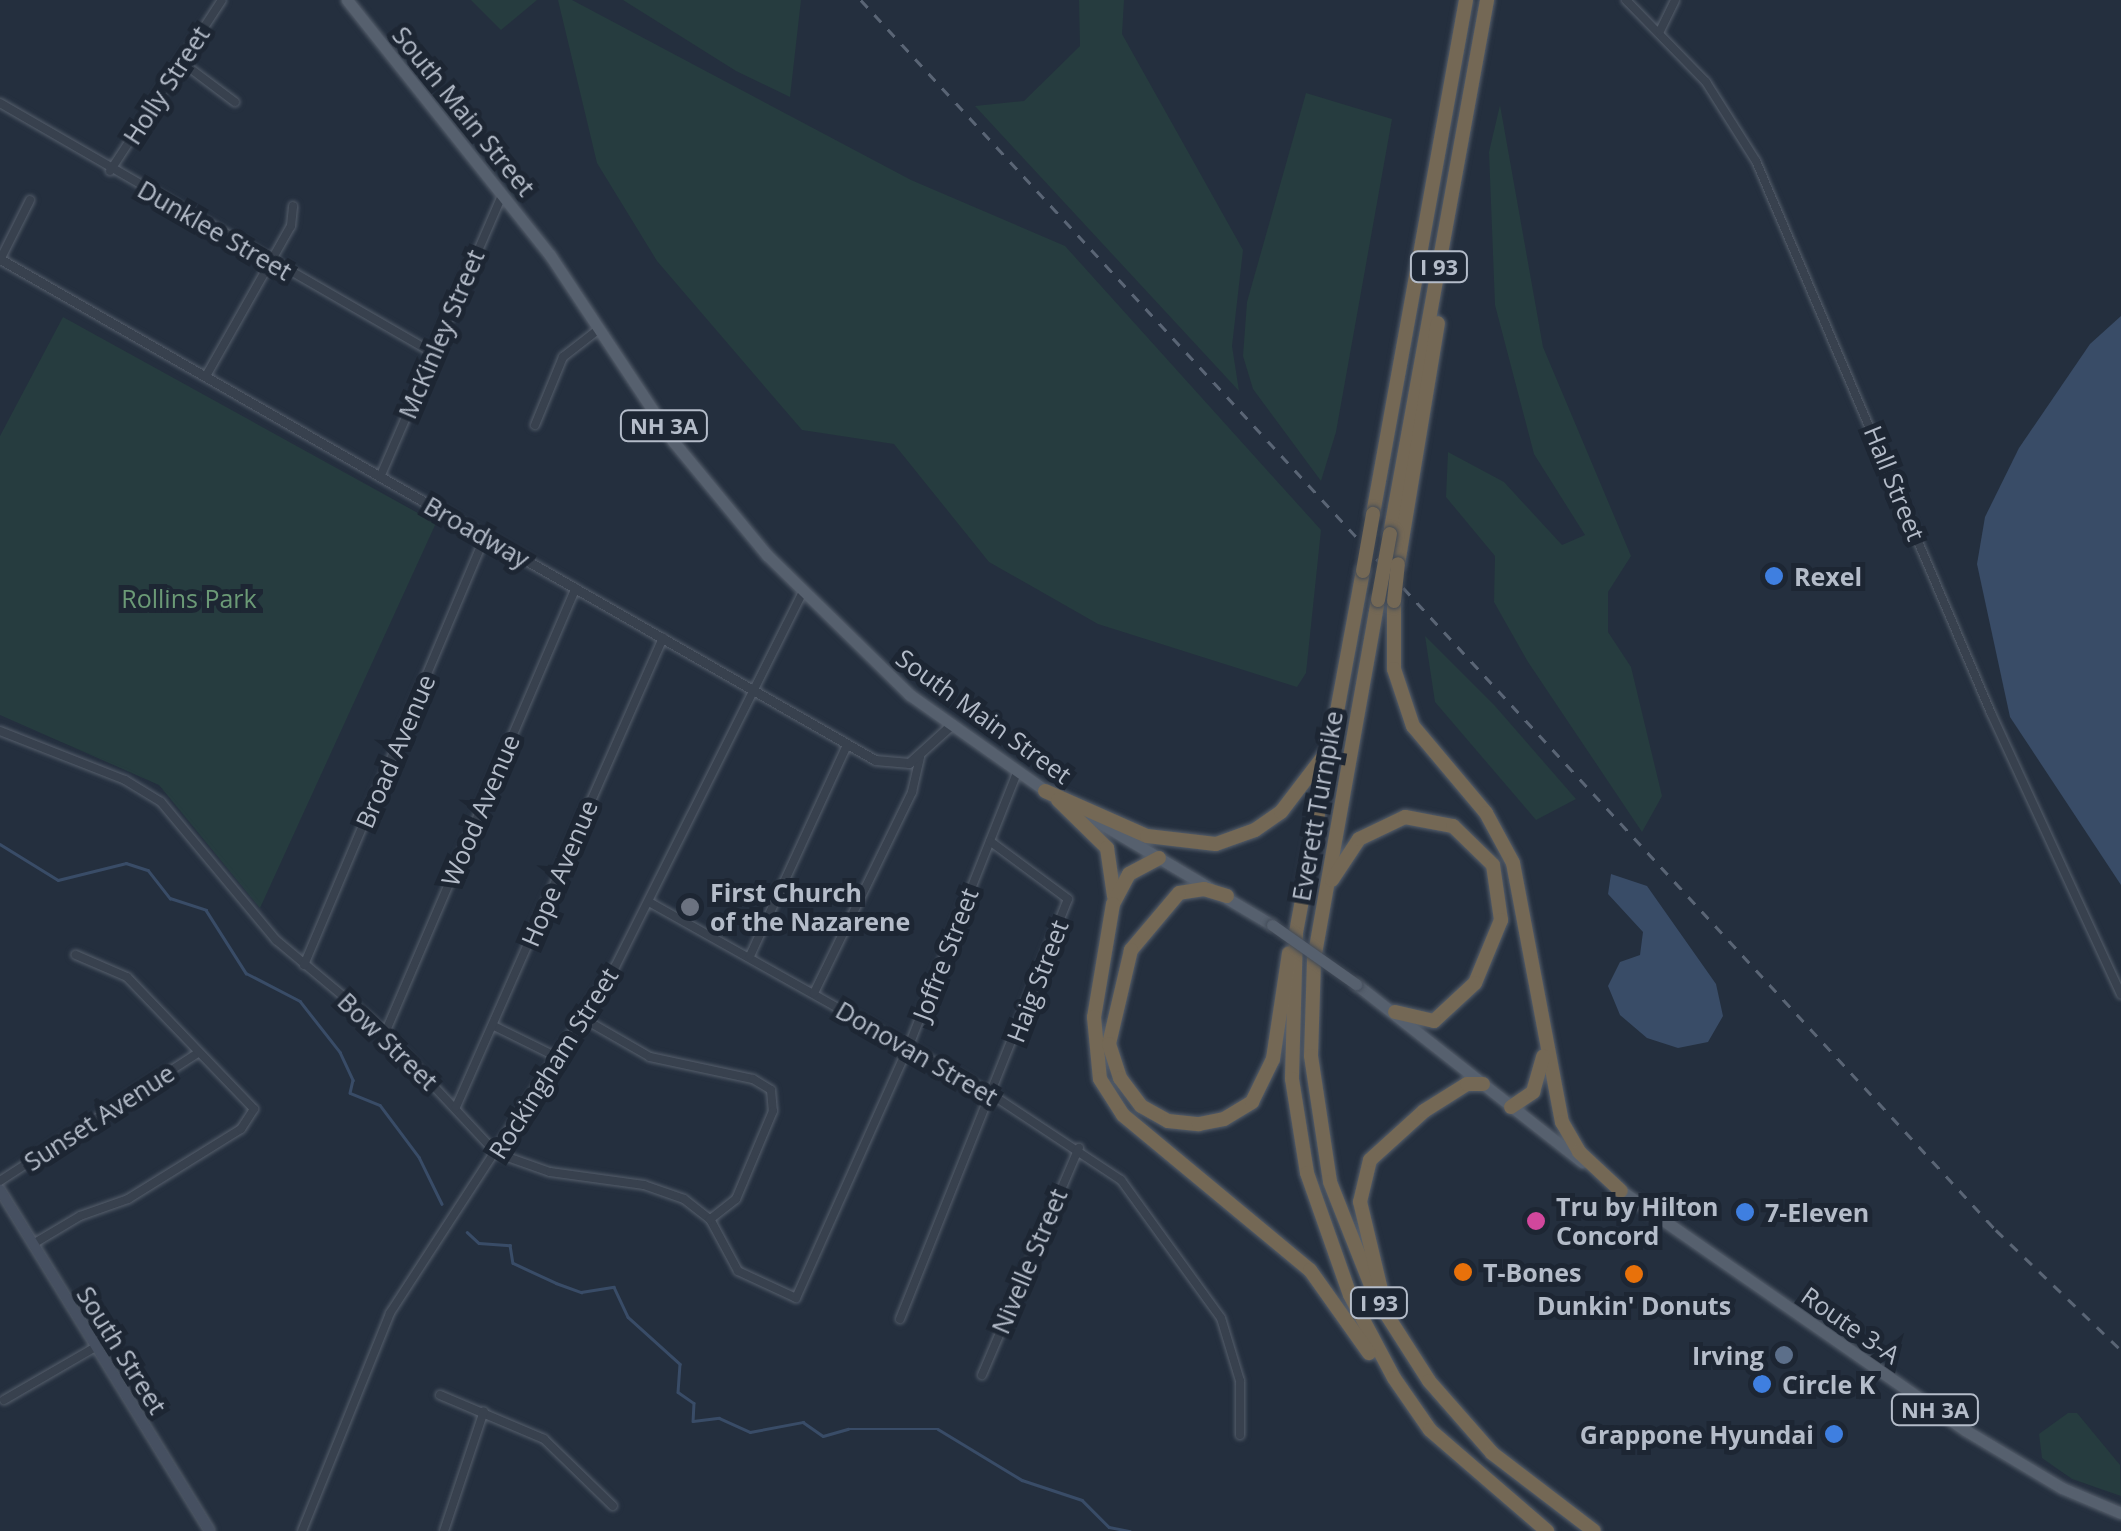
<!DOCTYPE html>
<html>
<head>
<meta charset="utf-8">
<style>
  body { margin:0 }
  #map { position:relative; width:2121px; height:1531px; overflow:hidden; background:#242f3e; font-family:"Open Sans",sans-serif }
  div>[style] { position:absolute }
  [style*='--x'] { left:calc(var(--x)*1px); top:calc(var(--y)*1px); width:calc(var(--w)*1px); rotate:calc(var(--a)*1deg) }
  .green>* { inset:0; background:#263c3f }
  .water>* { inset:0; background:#394c67 }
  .stream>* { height:2.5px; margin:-1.25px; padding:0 1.25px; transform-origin:1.25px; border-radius:1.25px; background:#394c67 }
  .roads { filter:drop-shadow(0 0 2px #565f6c) drop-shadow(0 0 2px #565f6c) }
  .minor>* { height:8px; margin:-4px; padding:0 4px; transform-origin:4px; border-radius:4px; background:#38414e }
  .tertiary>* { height:9px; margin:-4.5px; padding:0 4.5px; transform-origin:4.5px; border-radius:4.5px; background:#38414e }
  .secondary>* { height:10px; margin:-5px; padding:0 5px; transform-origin:5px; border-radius:5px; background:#465061 }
  .primary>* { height:11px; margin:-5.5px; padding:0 5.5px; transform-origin:5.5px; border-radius:5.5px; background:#56606e }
  .motorway>* { height:14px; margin:-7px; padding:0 7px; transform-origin:7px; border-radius:7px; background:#746855 }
  .rail>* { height:2.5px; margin-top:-1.25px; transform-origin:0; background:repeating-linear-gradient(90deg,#5a6575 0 10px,transparent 0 20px) }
  .bridges { filter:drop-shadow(0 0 2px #414a57) drop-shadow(0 0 2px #414a57) }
  .primary-bridge>* { height:11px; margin:-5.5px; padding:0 5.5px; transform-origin:5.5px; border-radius:5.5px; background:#56606e }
  .motorway-bridge>* { height:14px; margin:-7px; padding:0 7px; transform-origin:7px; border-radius:7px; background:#746855 }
  .dots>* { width:28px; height:28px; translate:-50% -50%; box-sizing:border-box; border:5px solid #1d2633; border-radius:50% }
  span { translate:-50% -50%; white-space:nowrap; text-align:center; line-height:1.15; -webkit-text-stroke:10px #1d2633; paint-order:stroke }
  .shield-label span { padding:2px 8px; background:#1d2633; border:2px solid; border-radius:8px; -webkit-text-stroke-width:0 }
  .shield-label { font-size:22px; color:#b4bcc9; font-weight:700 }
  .street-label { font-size:25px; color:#b4bcc9 }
  .poi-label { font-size:25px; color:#b4bcc9; font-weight:700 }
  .left { translate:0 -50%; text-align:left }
  .right { translate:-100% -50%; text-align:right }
  .park-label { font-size:25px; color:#6b9a76 }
</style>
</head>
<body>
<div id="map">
  <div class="green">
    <i style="clip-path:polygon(471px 0,537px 0,501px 30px)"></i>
    <i style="clip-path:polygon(558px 0,572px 0,911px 180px,1065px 246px,1321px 530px,1306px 673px,1297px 687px,1098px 624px,989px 562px,894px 444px,802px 430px,657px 261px,597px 163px)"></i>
    <i style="clip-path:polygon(623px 0,801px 0,790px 97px,736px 71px)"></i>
    <i style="clip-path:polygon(1079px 0,1124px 0,1122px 34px,1243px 250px,1232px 346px,1239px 391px,975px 106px,1024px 101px,1080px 46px)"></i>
    <i style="clip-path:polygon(1306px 93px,1392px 119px,1336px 432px,1321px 481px,1253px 389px,1243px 356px,1247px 302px)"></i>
    <i style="clip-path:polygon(1500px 105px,1543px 347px,1631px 556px,1608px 592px,1608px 632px,1631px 667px,1662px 796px,1642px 832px,1528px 662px,1494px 602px,1495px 556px,1446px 497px,1448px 452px,1504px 482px,1562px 545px,1585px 535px,1534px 454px,1495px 305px,1489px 152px)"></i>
    <i style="clip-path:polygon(63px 317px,436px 523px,260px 908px,159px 785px,0 715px,0 436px)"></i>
    <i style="clip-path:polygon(1425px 636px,1495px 706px,1576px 799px,1536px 820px,1435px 702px)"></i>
    <i style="clip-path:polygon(2068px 1413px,2077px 1413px,2120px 1465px,2121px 1496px,2072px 1479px,2042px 1458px,2039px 1434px)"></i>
  </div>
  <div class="water">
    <i style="clip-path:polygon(2121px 316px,2121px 885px,2010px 717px,1977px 564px,1985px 517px,2019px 448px,2090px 344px)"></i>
    <i style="clip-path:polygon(1611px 874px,1647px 886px,1716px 984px,1723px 1016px,1708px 1042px,1678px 1048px,1647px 1038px,1620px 1015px,1608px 986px,1620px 962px,1640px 955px,1643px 932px,1608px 894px)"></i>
  </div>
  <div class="stream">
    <i style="--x:0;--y:844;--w:68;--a:31.8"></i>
    <i style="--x:58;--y:880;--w:70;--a:-14"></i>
    <i style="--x:126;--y:863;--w:23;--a:18"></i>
    <i style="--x:148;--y:870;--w:36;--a:52"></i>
    <i style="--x:170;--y:898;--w:38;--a:18"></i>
    <i style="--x:206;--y:910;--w:75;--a:57.6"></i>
    <i style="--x:246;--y:973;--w:61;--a:27.4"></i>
    <i style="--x:300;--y:1001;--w:65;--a:51.9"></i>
    <i style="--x:340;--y:1052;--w:31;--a:65"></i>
    <i style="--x:353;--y:1080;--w:13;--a:103"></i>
    <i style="--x:350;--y:1093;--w:32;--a:22"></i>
    <i style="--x:380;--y:1105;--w:65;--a:53.1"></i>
    <i style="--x:419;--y:1157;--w:52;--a:63.9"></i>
    <i style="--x:467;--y:1232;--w:16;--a:43"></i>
    <i style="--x:479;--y:1243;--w:31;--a:4"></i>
    <i style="--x:510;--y:1245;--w:18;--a:81"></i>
    <i style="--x:513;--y:1263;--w:47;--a:24.9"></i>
    <i style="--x:556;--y:1283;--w:27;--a:20"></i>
    <i style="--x:581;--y:1292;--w:33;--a:-9"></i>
    <i style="--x:614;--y:1287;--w:33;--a:65"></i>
    <i style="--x:628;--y:1317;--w:70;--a:42.1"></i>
    <i style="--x:680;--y:1364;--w:28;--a:94"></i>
    <i style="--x:678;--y:1392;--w:19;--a:35"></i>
    <i style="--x:694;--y:1403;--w:18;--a:93"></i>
    <i style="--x:693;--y:1421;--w:26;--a:-7"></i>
    <i style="--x:719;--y:1418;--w:34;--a:24"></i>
    <i style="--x:750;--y:1432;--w:54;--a:-10.7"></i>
    <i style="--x:803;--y:1422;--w:24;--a:35"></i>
    <i style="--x:823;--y:1436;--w:26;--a:-16"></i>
    <i style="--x:848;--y:1429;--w:90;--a:0"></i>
    <i style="--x:938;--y:1429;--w:98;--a:31.3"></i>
    <i style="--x:1022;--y:1480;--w:63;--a:18.4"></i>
    <i style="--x:1082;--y:1500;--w:38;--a:45"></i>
    <i style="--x:1109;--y:1527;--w:21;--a:11"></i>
  </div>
  <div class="roads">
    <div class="minor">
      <i style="--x:1626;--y:0;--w:115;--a:45.7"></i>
      <i style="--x:1706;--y:82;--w:93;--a:57.7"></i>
      <i style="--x:1756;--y:161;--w:600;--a:66.94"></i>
      <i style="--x:1991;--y:713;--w:310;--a:65.2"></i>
      <i style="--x:1660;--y:31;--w:34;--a:-64"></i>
      <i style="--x:183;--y:63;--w:65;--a:36.9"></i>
      <i style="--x:0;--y:103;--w:500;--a:30"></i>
      <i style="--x:110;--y:171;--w:204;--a:-56.8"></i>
      <i style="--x:0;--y:260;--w:67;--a:-63.4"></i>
      <i style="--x:206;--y:376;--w:172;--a:-60.5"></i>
      <i style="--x:291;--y:226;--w:20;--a:-84"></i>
      <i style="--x:535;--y:425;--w:74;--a:-67.6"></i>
      <i style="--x:563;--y:357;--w:46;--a:-37.9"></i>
      <i style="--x:381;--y:475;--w:305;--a:-66.6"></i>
      <i style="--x:0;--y:731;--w:134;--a:21.4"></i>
      <i style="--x:125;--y:780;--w:42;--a:31.4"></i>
      <i style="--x:161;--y:802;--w:180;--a:50.2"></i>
      <i style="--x:276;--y:940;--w:126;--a:39.9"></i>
      <i style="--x:373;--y:1021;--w:180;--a:47"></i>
      <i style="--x:496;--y:1153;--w:57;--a:19.4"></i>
      <i style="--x:550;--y:1172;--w:95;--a:7.9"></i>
      <i style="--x:644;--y:1185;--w:42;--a:19.3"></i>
      <i style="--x:684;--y:1199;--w:33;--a:38"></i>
      <i style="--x:710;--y:1219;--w:59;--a:61.7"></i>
      <i style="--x:738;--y:1271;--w:64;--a:25"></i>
      <i style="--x:796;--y:1298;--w:274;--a:-65.9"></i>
      <i style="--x:908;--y:1048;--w:297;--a:-68.4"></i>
      <i style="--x:649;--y:902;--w:396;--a:29.3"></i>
      <i style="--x:994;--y:1096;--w:152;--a:33.5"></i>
      <i style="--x:1121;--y:1180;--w:170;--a:54.1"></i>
      <i style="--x:1221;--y:1318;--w:66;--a:73.2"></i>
      <i style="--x:1240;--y:1381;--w:54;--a:90"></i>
      <i style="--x:750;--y:956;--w:232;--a:-65.3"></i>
      <i style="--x:304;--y:965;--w:466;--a:-67.1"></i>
      <i style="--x:814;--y:993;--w:224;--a:-64"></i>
      <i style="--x:912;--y:792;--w:36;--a:-77"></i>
      <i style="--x:584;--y:1019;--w:76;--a:29.9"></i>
      <i style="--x:650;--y:1057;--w:105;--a:12.1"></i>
      <i style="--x:753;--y:1079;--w:21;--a:31"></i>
      <i style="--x:771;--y:1090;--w:21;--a:85"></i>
      <i style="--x:773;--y:1111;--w:95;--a:112.8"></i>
      <i style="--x:736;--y:1199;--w:33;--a:142"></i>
      <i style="--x:494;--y:1026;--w:72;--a:26.2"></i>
      <i style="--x:385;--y:1033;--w:484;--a:-66.8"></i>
      <i style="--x:456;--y:1107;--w:513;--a:-66.19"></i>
      <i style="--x:0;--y:1181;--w:236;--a:-32.9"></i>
      <i style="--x:33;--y:1244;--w:55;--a:-30.8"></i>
      <i style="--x:80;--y:1216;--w:51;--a:-19.5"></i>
      <i style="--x:128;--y:1199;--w:133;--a:-31.8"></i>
      <i style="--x:241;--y:1129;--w:24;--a:-57"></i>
      <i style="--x:254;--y:1109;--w:183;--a:-133.9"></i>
      <i style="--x:127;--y:977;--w:56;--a:-156.7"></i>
      <i style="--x:900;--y:1319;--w:452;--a:-68.2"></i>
      <i style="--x:1068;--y:899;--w:97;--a:-143.4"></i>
      <i style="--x:982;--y:1375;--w:247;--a:-66.9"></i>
      <i style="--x:440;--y:1395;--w:113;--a:22.9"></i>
      <i style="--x:544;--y:1439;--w:96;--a:44.2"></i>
      <i style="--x:4;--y:1400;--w:108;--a:-30.1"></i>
      <i style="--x:302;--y:1531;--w:235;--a:-68"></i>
      <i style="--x:390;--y:1313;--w:413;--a:-57"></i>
      <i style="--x:615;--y:967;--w:418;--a:-63.4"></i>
      <i style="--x:444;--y:1531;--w:126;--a:-71.6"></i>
    </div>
    <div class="tertiary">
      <i style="--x:0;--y:259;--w:1008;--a:29.79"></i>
      <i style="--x:875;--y:760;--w:34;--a:5"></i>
      <i style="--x:909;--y:763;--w:55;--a:-42.1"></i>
    </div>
    <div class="secondary">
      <i style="--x:0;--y:1190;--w:400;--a:58.4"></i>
    </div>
    <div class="primary">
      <i style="--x:347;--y:0;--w:326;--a:51.5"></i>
      <i style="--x:550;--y:255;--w:223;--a:56.5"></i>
      <i style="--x:673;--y:441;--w:148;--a:50.5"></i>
      <i style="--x:767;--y:555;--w:200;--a:44.4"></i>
      <i style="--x:910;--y:695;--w:174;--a:35.2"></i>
      <i style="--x:1085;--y:814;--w:217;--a:30.7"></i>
      <i style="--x:1356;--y:984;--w:288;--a:38.2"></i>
      <i style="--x:1617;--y:1188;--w:424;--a:34.8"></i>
      <i style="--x:1965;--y:1430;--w:113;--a:30.9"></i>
      <i style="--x:2062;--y:1488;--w:64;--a:23"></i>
    </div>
    <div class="motorway">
      <i style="--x:1373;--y:514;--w:522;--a:-79.74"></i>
      <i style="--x:1390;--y:534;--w:543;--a:-79.7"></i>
      <i style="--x:1398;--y:564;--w:244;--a:-80.6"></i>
      <i style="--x:1363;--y:571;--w:369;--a:100.5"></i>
      <i style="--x:1296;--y:934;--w:145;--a:91.6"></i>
      <i style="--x:1292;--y:1079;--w:95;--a:80.9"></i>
      <i style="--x:1307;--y:1173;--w:129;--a:70.6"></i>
      <i style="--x:1350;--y:1295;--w:94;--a:62.1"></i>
      <i style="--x:1394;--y:1378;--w:63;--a:55.3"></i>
      <i style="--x:1430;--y:1430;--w:155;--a:40.8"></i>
      <i style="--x:1378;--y:600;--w:366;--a:100.1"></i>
      <i style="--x:1314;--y:960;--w:96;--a:91.8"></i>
      <i style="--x:1311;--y:1056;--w:127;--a:81.4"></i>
      <i style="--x:1330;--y:1182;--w:125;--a:68.4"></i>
      <i style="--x:1376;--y:1298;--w:98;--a:57.4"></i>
      <i style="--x:1429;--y:1381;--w:96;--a:48.8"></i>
      <i style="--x:1492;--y:1453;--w:128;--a:37.4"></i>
      <i style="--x:1394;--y:601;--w:68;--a:90"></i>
      <i style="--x:1394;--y:669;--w:60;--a:71.6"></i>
      <i style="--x:1413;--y:726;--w:114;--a:50"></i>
      <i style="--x:1486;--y:813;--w:57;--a:61.6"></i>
      <i style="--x:1513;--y:863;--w:264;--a:79.3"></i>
      <i style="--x:1562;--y:1122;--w:34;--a:60"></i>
      <i style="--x:1579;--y:1152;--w:57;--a:42.9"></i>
      <i style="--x:1045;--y:791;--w:111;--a:23.8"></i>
      <i style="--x:1147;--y:836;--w:69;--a:6.6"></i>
      <i style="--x:1216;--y:844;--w:41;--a:-19.7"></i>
      <i style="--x:1255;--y:830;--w:32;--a:-35"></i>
      <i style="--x:1281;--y:812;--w:74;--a:-52.7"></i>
      <i style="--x:1058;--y:800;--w:69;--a:44.4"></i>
      <i style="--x:1107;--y:848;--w:49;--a:81.7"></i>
      <i style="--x:1159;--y:858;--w:34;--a:152"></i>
      <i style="--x:1129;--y:874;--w:34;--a:118"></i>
      <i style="--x:1113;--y:904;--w:115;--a:99.5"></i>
      <i style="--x:1094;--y:1017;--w:62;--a:84.5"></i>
      <i style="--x:1100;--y:1079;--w:43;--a:57.4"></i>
      <i style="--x:1123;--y:1115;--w:243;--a:39.7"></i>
      <i style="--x:1310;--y:1270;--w:102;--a:54.6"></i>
      <i style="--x:1332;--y:880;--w:49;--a:-56.6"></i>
      <i style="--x:1359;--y:839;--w:51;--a:-25.6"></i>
      <i style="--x:1405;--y:817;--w:49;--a:10.6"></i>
      <i style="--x:1453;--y:826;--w:56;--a:44.3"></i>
      <i style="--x:1493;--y:865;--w:56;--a:81.7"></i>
      <i style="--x:1501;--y:920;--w:68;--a:112.4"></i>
      <i style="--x:1475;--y:983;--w:56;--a:137.2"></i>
      <i style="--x:1434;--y:1021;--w:40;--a:-167"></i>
      <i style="--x:1227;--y:896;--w:24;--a:-163"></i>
      <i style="--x:1204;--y:889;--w:25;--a:171"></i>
      <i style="--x:1179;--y:893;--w:75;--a:130.1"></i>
      <i style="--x:1131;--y:950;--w:97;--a:103.2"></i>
      <i style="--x:1109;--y:1044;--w:36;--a:72"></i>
      <i style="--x:1120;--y:1078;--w:35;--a:53"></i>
      <i style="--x:1141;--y:1106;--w:31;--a:29"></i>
      <i style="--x:1168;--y:1121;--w:31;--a:6"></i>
      <i style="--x:1199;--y:1124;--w:25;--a:-11"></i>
      <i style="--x:1224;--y:1119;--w:33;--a:-31"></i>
      <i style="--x:1252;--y:1102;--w:48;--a:-64"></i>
      <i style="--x:1273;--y:1059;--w:107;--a:-81.4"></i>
      <i style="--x:1511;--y:1107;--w:27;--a:-34"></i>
      <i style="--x:1533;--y:1092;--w:37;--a:-74"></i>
      <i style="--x:1382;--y:1294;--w:95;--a:-103.4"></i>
      <i style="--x:1360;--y:1202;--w:43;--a:-76.6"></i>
      <i style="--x:1370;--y:1160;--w:73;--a:-42.2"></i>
      <i style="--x:1424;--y:1111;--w:51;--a:-32.1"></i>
      <i style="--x:1467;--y:1084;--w:16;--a:0"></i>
    </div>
  </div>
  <div class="rail">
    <i style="--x:861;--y:0;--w:1674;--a:47.3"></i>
    <i style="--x:1996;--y:1230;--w:173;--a:43.8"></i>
  </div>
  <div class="bridges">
    <div class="primary-bridge">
      <i style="--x:1272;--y:925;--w:103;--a:35.1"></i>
    </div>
    <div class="motorway-bridge">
      <i style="--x:1363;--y:571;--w:58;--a:-80"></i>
      <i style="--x:1378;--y:600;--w:67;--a:-79.7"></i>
      <i style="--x:1394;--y:601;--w:37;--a:-84"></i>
    </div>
  </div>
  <div class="dots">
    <i style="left:1774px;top:576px;background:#3f7fe0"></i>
    <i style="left:690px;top:907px;background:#6b7280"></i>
    <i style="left:1745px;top:1212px;background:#3f7fe0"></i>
    <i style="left:1536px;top:1221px;background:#d1479c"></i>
    <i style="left:1463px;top:1272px;background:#e8710a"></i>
    <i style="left:1634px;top:1274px;background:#e8710a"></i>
    <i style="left:1784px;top:1355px;background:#5c6f8a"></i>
    <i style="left:1762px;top:1384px;background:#3f7fe0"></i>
    <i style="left:1834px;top:1434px;background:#3f7fe0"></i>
  </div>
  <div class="shield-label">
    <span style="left:1439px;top:267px">I 93</span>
    <span style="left:664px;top:426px">NH 3A</span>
    <span style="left:1379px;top:1303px">I 93</span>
    <span style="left:1935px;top:1410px">NH 3A</span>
  </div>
  <div class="street-label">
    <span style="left:166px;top:85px;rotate:-57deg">Holly Street</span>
    <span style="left:464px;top:111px;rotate:51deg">South Main Street</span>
    <span style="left:215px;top:230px;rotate:30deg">Dunklee Street</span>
    <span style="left:441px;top:334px;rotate:-67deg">McKinley Street</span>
    <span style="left:1895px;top:483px;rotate:68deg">Hall Street</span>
    <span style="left:477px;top:532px;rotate:30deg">Broadway</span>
    <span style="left:984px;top:716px;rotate:36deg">South Main Street</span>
    <span style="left:395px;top:751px;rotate:-67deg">Broad Avenue</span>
    <span style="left:1317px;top:806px;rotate:-80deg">Everett Turnpike</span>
    <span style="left:480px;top:810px;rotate:-67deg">Wood Avenue</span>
    <span style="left:559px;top:873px;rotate:-67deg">Hope Avenue</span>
    <span style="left:945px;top:954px;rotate:-69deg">Joffre Street</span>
    <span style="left:1037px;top:981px;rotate:-69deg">Haig Street</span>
    <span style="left:388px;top:1041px;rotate:44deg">Bow Street</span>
    <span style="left:917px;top:1053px;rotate:30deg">Donovan Street</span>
    <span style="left:553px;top:1063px;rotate:-58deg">Rockingham Street</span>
    <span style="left:99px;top:1117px;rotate:-33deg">Sunset Avenue</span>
    <span style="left:1029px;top:1261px;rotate:-67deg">Nivelle Street</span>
    <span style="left:1851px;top:1325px;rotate:35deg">Route 3-A</span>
    <span style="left:122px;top:1350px;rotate:58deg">South Street</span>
  </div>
  <div class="poi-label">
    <span class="left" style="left:1794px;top:576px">Rexel</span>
    <span class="left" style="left:710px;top:907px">First Church<br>of the Nazarene</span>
    <span class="left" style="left:1556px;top:1221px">Tru by Hilton<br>Concord</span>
    <span class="left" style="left:1765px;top:1212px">7-Eleven</span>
    <span class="left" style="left:1483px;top:1272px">T-Bones</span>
    <span style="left:1634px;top:1305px">Dunkin' Donuts</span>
    <span class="right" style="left:1764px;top:1355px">Irving</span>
    <span class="left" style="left:1782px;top:1384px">Circle K</span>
    <span class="right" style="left:1814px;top:1434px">Grappone Hyundai</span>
  </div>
  <div class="park-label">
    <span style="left:189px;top:598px">Rollins Park</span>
  </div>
</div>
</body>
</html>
